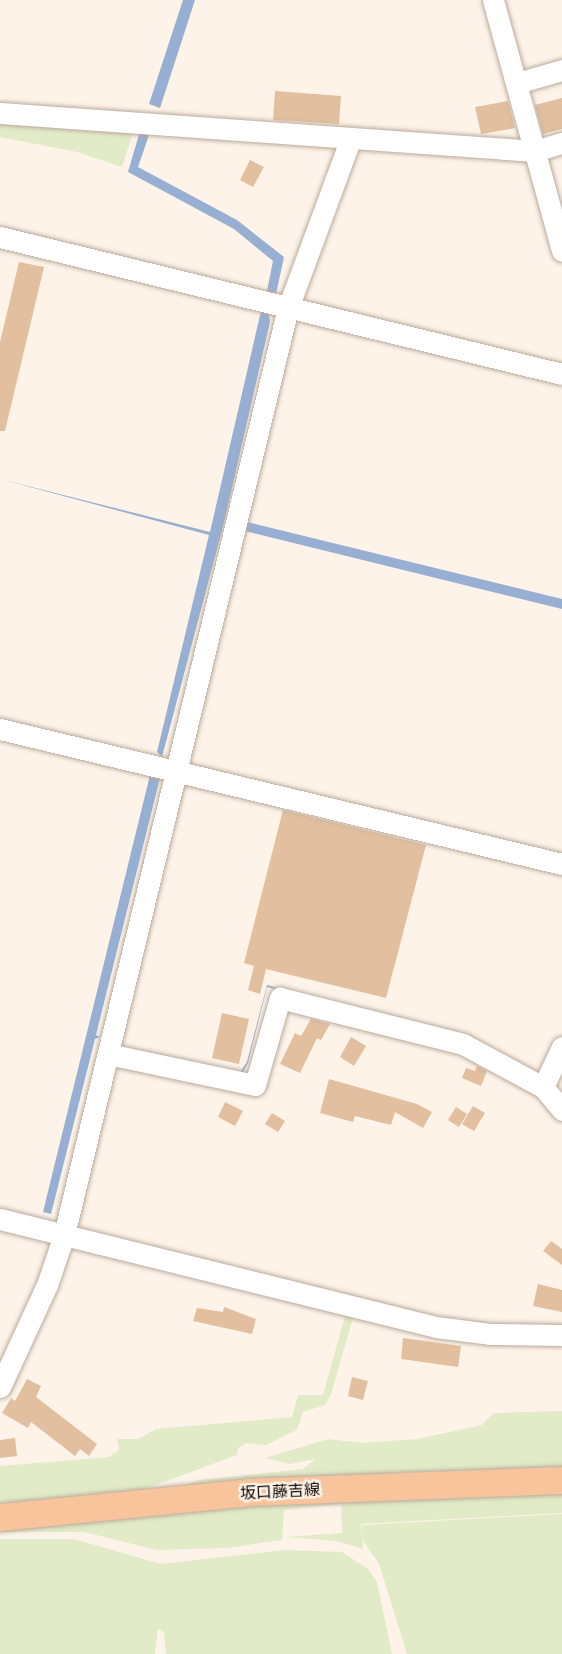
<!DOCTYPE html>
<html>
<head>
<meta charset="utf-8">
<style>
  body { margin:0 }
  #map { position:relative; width:562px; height:1654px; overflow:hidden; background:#fdf3e9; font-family:Merriweather,"Noto Sans JP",serif }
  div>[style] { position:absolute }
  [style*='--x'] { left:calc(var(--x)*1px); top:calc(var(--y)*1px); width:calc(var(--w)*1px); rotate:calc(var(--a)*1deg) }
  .green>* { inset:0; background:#e2ebc8 }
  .water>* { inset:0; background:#97afd2 }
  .building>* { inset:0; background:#e1bf9f }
  .roads { filter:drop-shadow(0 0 2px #baaa9b) drop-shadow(0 0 2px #baaa9b) }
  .minor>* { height:21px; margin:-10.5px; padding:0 10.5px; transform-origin:10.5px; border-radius:10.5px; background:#fff }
  .major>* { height:27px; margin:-13.5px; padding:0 13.5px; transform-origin:13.5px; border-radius:13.5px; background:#f8c49c }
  span { translate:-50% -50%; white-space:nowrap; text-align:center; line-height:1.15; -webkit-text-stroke:4.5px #fdf3e9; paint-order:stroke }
  .street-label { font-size:16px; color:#100b06 }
</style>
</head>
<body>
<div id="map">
  <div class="green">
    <i style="clip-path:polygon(0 121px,135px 126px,122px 167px,77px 152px,0 137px)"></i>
    <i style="clip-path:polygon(345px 1316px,353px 1318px,331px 1394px,325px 1405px,303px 1412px,297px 1430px,266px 1445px,246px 1443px,238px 1448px,237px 1455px,123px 1497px,0 1511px,0 1466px,109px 1457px,119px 1450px,117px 1439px,138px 1439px,156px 1429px,292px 1417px,298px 1395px,323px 1395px)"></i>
    <i style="clip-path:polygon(562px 1411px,562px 1471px,400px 1472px,394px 1477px,163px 1492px,200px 1480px,303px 1469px,316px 1459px,290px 1464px,265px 1458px,328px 1439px,362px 1443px,417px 1439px,482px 1425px,493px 1413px)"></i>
    <i style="clip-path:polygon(562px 1485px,562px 1513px,361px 1524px,363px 1549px,336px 1541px,285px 1537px,342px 1533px,341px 1504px,284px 1510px,282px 1540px,227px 1548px,157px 1550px,84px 1532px,0 1532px,0 1522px,92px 1511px)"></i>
    <i style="clip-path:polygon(562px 1514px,562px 1654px,407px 1654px,379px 1564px,362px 1539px,362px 1525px)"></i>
    <i style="clip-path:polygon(0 1539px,74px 1539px,161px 1564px,286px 1550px,342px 1552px,368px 1569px,377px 1582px,392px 1654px,166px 1654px,164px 1632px,158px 1629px,155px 1654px,0 1654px)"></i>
  </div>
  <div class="water">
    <i style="clip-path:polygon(183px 0,195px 0,160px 108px,149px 104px)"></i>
    <i style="clip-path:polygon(140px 131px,149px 135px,138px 167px,237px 220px,284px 257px,276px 294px,267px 291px,273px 261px,234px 229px,128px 172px)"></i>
    <i style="clip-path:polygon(261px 311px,269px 313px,270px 322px,224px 523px,162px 757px,157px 752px,209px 535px,0 479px,210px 532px)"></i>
    <i style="clip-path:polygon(247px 522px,562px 599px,562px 609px,245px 531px)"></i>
    <i style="clip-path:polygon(150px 775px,160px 778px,96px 1035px,100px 1037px,95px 1039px,51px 1214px,43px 1212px)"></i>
    <i style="clip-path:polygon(267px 985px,451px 1034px,267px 987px,248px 1063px,243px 1072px,240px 1073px,122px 1046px,240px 1072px,247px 1062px)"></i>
  </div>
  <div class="building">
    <i style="clip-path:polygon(275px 91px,341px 96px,339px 124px,273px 120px)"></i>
    <i style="clip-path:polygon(562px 98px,562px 129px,543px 134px,535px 105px)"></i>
    <i style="clip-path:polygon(508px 101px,515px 128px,481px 134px,475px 107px)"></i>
    <i style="clip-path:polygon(250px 160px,264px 167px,253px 187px,240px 180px)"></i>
    <i style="clip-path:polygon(19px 262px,44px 267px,5px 431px,0 431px,0 342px)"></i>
    <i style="clip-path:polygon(283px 810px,426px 845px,386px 998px,266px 969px,260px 994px,248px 990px,254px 966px,244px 963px)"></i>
    <i style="clip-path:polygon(222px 1013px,249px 1019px,239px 1064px,212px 1058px)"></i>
    <i style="clip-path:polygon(311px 1019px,330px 1024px,321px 1040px,317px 1038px,300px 1073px,280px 1064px,295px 1033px,301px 1036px)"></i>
    <i style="clip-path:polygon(351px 1037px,366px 1046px,354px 1066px,340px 1057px)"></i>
    <i style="clip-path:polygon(477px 1066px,487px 1071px,481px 1086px,462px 1078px,466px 1068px,475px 1071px)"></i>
    <i style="clip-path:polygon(329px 1079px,417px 1104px,432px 1112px,423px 1128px,395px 1112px,391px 1125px,355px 1116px,353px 1122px,320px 1113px)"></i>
    <i style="clip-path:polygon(225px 1102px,243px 1111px,235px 1126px,218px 1117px)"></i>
    <i style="clip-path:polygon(473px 1106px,485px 1113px,474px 1131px,462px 1124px)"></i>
    <i style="clip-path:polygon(456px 1107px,467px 1114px,459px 1127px,448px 1120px)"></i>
    <i style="clip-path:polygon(272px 1113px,285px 1121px,278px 1132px,265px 1124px)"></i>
    <i style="clip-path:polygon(551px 1241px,562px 1249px,562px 1265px,543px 1251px)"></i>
    <i style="clip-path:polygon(538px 1284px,562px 1290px,562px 1312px,533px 1306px)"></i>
    <i style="clip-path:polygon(224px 1307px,256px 1319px,252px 1334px,193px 1321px,197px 1308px,223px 1312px)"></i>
    <i style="clip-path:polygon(403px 1338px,461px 1346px,458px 1367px,401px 1359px)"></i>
    <i style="clip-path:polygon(352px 1377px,368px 1381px,363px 1400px,348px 1396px)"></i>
    <i style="clip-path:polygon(27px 1379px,41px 1386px,36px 1397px,97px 1444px,89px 1456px,80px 1449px,75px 1456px,31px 1422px,28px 1428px,2px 1413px,11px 1398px,15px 1401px)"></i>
    <i style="clip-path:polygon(15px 1438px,17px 1456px,0 1458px,0 1440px)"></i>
  </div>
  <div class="roads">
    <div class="minor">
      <i style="--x:493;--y:0;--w:260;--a:74.6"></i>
      <i style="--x:517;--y:83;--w:47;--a:-16.1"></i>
      <i style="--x:0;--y:113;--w:536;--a:4.06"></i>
      <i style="--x:535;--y:151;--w:28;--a:-17"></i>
      <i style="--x:0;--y:237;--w:578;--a:13.7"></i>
      <i style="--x:0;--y:729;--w:578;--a:13.51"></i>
      <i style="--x:108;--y:1054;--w:150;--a:11.9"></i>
      <i style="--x:255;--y:1085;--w:91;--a:-74"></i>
      <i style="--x:280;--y:998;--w:189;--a:14.1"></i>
      <i style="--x:463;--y:1044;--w:91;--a:28.3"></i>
      <i style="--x:543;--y:1087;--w:30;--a:50"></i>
      <i style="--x:543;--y:1087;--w:44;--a:-64.6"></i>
      <i style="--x:0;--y:1219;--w:449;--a:13.9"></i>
      <i style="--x:436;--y:1327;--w:54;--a:7.4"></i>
      <i style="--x:490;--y:1334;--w:72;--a:0.8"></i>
      <i style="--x:0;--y:1387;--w:112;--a:-65.3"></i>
      <i style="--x:47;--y:1285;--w:53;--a:-71.2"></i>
      <i style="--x:64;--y:1235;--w:954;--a:-76.42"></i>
      <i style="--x:288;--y:308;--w:181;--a:-69.7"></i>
    </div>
    <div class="major">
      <i style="--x:0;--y:1517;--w:250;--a:-5.7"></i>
      <i style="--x:249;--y:1492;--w:313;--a:-2.2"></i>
    </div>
  </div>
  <div class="street-label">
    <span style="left:280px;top:1491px;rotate:-3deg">坂口藤吉線</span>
  </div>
</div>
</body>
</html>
